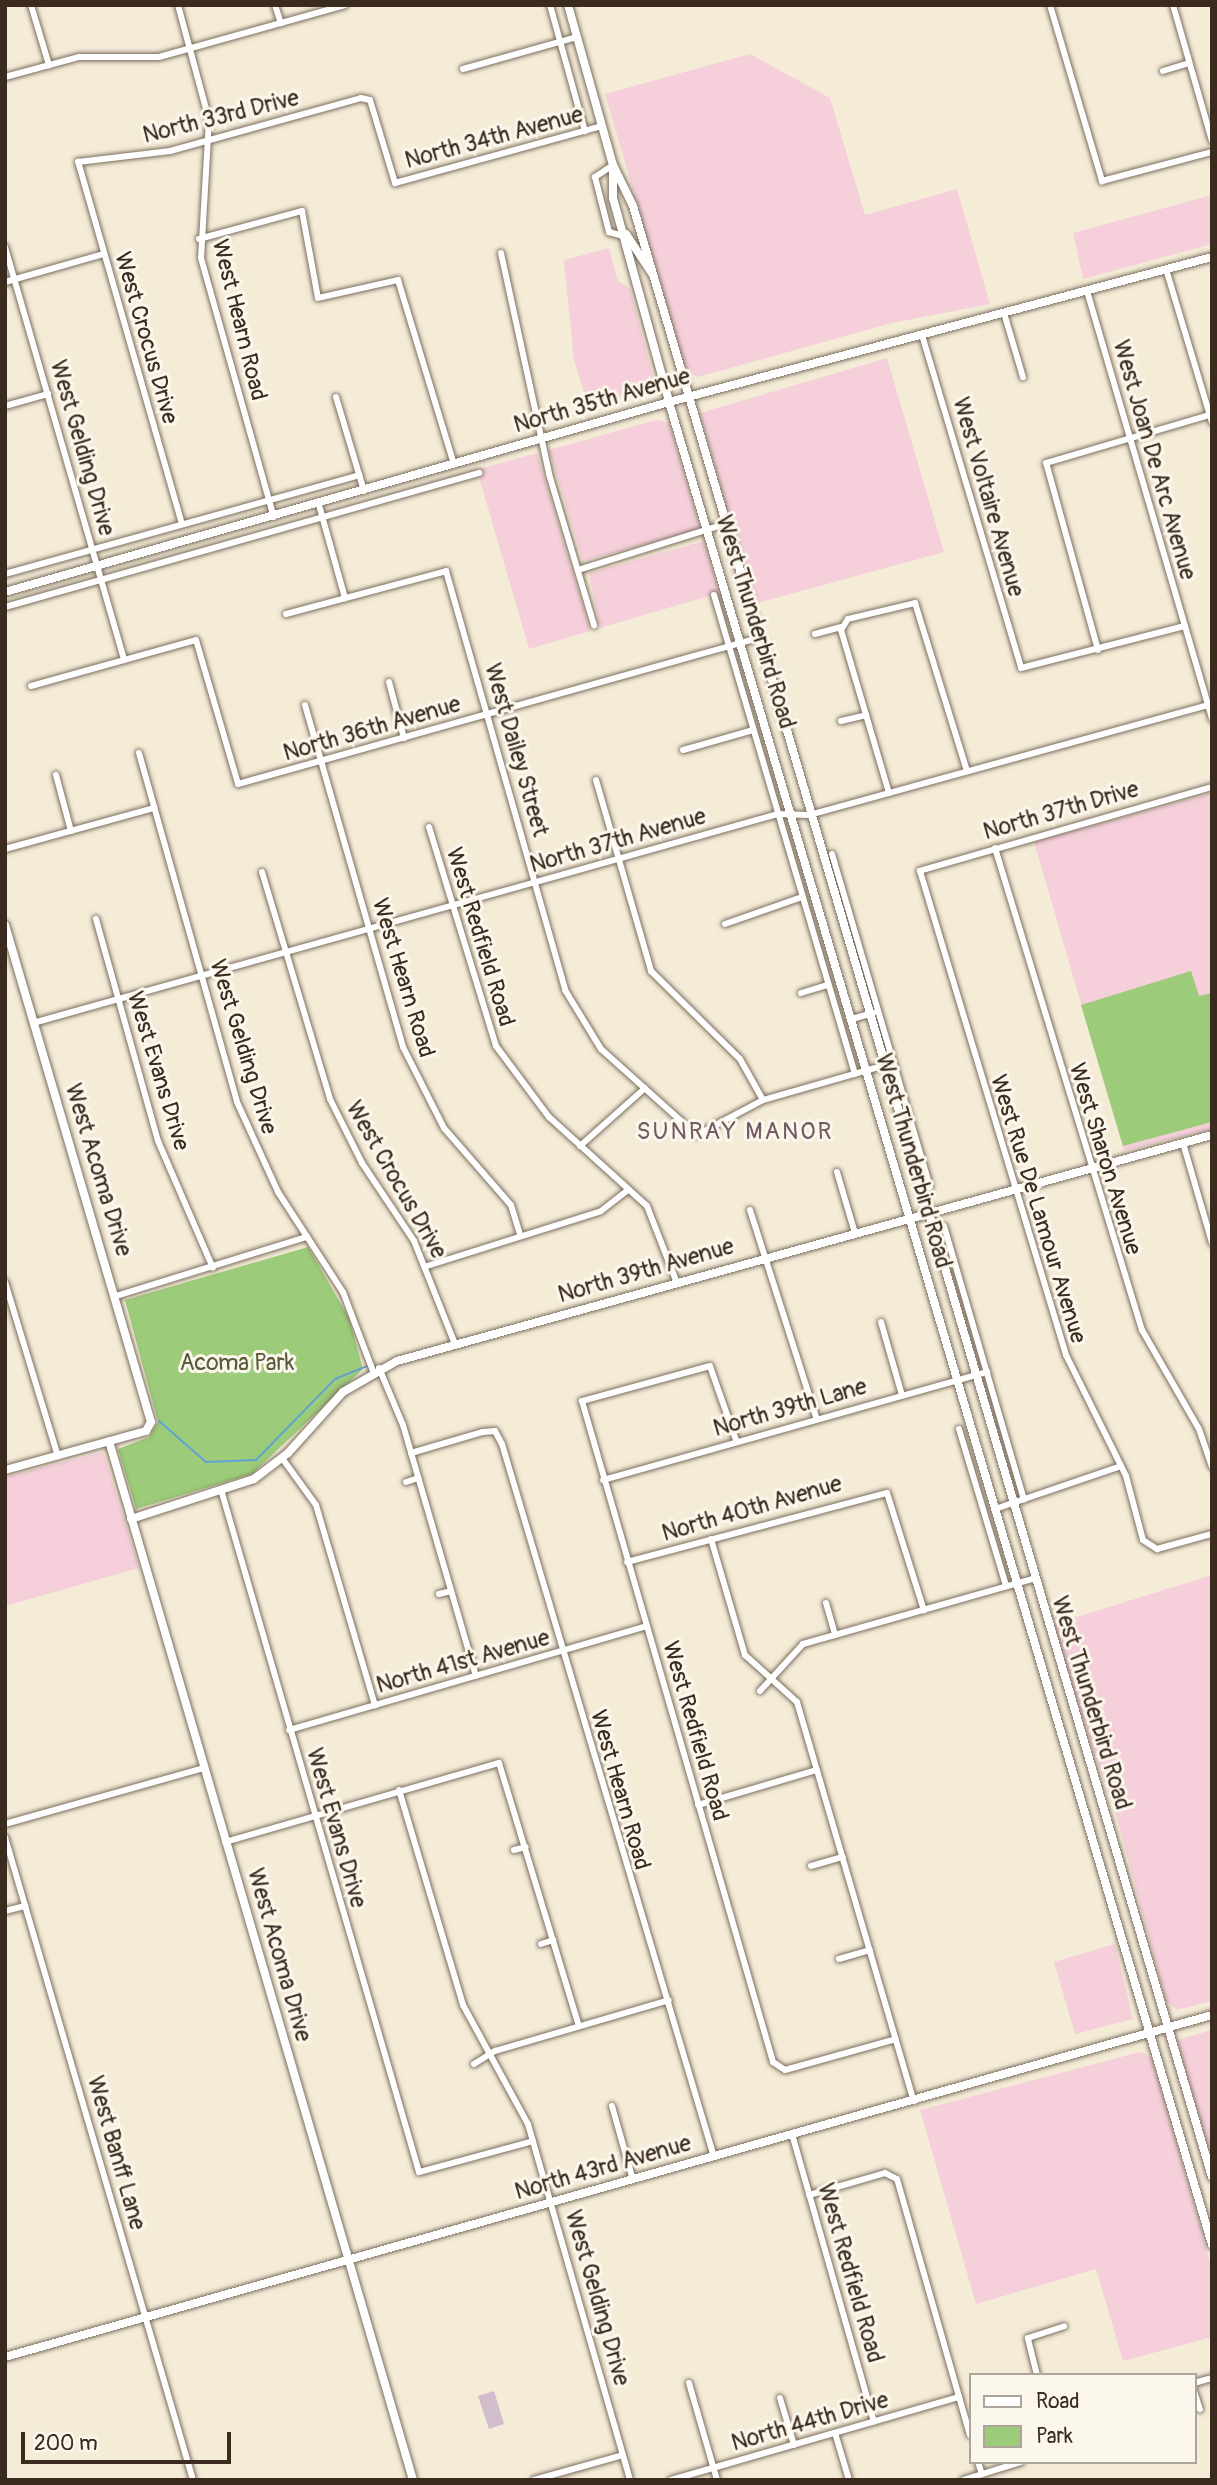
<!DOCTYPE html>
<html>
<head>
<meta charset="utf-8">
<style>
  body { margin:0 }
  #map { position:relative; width:1217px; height:2485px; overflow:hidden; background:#f5ecd8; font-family:Pangolin,sans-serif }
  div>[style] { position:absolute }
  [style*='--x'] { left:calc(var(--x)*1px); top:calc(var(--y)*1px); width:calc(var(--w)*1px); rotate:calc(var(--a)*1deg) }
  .built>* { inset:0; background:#f5cfda }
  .industrial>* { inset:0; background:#d1bdcb }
  .green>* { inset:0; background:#9ccb79 }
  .stream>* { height:2px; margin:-1px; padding:0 1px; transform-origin:1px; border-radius:1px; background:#62a1d4 }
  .roads { filter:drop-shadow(0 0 2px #7c6e5f) drop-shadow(0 0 2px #7c6e5f) }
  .street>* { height:6px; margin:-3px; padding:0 3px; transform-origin:3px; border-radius:3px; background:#fff }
  .secondary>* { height:8px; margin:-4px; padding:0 4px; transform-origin:4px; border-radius:4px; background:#fff }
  span { translate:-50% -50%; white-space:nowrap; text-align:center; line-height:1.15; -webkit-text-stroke:6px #fbf7ec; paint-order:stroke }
  .street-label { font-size:23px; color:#3b2a1e }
  .park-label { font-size:23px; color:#585a39 }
  .neighbourhood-label { font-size:24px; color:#735a63; letter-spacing:2px }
  .frame { position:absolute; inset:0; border:7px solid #3b2a1e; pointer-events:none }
  .legend { position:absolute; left:969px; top:2373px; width:228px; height:91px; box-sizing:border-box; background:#fbf7ec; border:2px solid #aea59a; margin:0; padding:9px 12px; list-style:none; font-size:21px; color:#3b2a1e }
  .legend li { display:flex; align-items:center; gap:14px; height:35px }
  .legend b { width:35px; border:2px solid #aea59a }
  .scale { position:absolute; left:21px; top:2432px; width:210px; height:32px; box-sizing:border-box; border:4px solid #3b2a1e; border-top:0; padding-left:9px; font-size:21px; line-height:24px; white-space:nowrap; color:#3b2a1e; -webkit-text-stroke:5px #fbf7ec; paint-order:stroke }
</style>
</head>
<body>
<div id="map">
  <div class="built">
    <i style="clip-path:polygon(750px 54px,830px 98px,865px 215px,957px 189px,990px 304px,892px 323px,698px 377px,686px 372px,605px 94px)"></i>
    <i style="clip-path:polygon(1212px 195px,1212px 244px,1083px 279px,1073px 233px)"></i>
    <i style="clip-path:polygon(609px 248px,618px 281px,630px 289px,654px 380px,649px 388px,588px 406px,574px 360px,564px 260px)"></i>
    <i style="clip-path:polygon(887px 358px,944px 552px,754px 604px,700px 413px)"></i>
    <i style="clip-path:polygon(656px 420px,669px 423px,700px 529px,583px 561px,549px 450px)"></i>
    <i style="clip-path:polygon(537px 453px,590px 631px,529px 649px,479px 477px,479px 469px)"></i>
    <i style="clip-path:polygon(704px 541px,719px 593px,600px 628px,589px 573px)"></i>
    <i style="clip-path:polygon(1212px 793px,1212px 1129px,1124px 1151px,1034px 842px)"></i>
    <i style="clip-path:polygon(103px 1452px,139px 1568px,5px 1606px,5px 1477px)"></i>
    <i style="clip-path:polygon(1212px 1575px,1212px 2001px,1177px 2010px,1166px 2001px,1117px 1818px,1051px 1625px)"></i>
    <i style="clip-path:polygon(1115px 1944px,1133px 2019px,1075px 2034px,1054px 1962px)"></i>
    <i style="clip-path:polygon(1212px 2030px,1212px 2160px,1177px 2040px)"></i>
    <i style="clip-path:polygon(1140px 2052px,1152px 2058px,1212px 2269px,1212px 2337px,1123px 2361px,1096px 2269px,976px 2304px,920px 2110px)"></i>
  </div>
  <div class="industrial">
    <i style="clip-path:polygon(494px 2391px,504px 2424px,489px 2429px,478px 2396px)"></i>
  </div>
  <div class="green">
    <i style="clip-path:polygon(1191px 971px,1199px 996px,1212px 993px,1212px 1122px,1123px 1146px,1081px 1005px)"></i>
    <i style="clip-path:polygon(308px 1247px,349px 1318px,363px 1369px,252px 1474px,136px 1509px,118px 1449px,149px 1437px,158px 1422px,125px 1300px)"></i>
  </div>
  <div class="stream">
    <i style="--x:159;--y:1421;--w:62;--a:41.1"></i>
    <i style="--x:206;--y:1462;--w:50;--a:-2.3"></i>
    <i style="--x:256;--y:1460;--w:113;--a:-45.7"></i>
    <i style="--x:335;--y:1379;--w:37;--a:-22"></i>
  </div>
  <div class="roads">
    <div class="street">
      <i style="--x:31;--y:5;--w:63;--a:73.3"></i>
      <i style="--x:178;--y:5;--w:119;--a:74.9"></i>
      <i style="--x:209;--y:120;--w:138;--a:93.3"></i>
      <i style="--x:201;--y:258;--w:269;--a:74.3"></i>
      <i style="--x:275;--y:5;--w:19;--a:72"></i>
      <i style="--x:550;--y:5;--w:131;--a:74.5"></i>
      <i style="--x:1050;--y:5;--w:184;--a:73.5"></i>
      <i style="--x:1102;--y:181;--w:114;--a:-14.8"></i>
      <i style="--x:1173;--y:5;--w:141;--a:74"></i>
      <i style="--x:463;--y:69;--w:118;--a:-15.7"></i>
      <i style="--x:1163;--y:71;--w:27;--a:-17"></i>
      <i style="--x:5;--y:77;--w:77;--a:-15.1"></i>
      <i style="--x:79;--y:57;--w:80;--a:0"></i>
      <i style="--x:159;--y:57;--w:193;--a:-15.6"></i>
      <i style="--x:613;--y:165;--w:22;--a:146"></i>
      <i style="--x:595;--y:177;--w:57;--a:75.7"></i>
      <i style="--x:609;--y:232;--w:15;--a:16"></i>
      <i style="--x:199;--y:239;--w:107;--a:-15.2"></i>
      <i style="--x:302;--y:211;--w:88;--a:79.6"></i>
      <i style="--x:318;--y:298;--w:82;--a:-12.7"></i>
      <i style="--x:398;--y:280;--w:192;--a:73.1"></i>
      <i style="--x:5;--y:247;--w:430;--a:73.9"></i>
      <i style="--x:501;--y:253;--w:226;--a:77.7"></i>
      <i style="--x:549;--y:474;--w:158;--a:73.4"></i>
      <i style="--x:1166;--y:269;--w:160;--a:73.3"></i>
      <i style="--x:5;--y:282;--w:102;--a:-15.9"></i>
      <i style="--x:1087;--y:291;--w:446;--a:73.7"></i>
      <i style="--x:1004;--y:313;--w:67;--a:73.5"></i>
      <i style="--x:922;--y:335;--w:347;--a:73.4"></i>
      <i style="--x:1021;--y:668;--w:169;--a:-14.4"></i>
      <i style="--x:336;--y:397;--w:98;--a:73.4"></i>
      <i style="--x:5;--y:406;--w:45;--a:-15.6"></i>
      <i style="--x:319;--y:505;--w:97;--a:74.4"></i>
      <i style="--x:182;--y:524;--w:377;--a:-106"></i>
      <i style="--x:78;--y:162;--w:93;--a:-6.8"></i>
      <i style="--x:170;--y:151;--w:198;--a:-15.5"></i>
      <i style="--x:361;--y:98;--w:9;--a:13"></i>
      <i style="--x:370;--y:100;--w:87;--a:73.2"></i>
      <i style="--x:395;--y:183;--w:215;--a:-15.4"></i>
      <i style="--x:578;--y:570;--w:154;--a:-17.4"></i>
      <i style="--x:5;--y:574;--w:368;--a:-15.6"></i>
      <i style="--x:714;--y:595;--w:499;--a:73.6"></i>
      <i style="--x:5;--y:607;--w:493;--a:-15.8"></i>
      <i style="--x:286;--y:614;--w:166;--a:-15"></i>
      <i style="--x:446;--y:571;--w:436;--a:74.1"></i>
      <i style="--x:565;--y:990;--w:69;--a:58.6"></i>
      <i style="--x:601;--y:1049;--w:129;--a:41.9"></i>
      <i style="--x:697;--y:1135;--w:75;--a:-27.9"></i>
      <i style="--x:763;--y:1100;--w:124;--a:-15.9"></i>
      <i style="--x:815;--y:634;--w:27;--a:-15"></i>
      <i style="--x:1098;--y:650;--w:194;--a:-105.5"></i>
      <i style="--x:1046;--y:463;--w:173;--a:-16.4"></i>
      <i style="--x:389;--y:682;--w:58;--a:75"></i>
      <i style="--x:31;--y:686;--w:171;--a:-15.6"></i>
      <i style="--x:196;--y:640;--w:150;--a:73.7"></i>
      <i style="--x:238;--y:784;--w:540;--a:-15.68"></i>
      <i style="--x:305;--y:705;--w:356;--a:74"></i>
      <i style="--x:403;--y:1047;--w:91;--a:63.2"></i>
      <i style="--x:444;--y:1128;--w:102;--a:49"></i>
      <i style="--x:511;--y:1205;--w:30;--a:73"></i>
      <i style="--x:841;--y:721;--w:26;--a:-13"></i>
      <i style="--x:683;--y:750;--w:73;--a:-15.9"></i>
      <i style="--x:139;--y:753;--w:362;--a:74.3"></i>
      <i style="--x:237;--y:1102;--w:99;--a:65.5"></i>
      <i style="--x:278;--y:1192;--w:119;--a:57"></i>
      <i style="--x:343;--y:1292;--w:85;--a:69.2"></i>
      <i style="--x:56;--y:775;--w:58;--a:75"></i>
      <i style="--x:596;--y:780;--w:199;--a:73.9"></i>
      <i style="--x:651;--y:971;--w:125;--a:44.7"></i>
      <i style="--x:740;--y:1059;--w:47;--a:60.7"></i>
      <i style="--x:1212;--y:787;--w:304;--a:164"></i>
      <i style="--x:920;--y:871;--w:506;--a:73.21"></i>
      <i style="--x:1066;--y:1355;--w:135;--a:63.6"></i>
      <i style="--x:1126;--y:1476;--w:66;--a:75.1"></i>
      <i style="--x:1143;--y:1540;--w:17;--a:33"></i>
      <i style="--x:1157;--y:1549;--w:57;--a:-15.3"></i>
      <i style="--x:889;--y:793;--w:170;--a:-106.4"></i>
      <i style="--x:841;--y:630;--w:13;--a:-58"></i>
      <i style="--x:848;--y:619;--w:69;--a:-13.4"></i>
      <i style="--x:915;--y:603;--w:176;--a:72.8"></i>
      <i style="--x:429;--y:827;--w:229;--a:73"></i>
      <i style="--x:496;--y:1046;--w:89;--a:53.3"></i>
      <i style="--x:549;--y:1117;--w:132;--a:42.2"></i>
      <i style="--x:647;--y:1206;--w:83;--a:68.7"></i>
      <i style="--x:995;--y:848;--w:504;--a:73.04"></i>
      <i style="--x:1142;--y:1330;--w:114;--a:60.1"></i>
      <i style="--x:1199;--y:1429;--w:40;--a:71.1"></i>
      <i style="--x:5;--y:849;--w:155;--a:-15.4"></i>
      <i style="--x:832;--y:854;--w:347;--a:73.6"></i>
      <i style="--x:262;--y:872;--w:237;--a:73.3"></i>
      <i style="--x:330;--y:1099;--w:72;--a:63.4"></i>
      <i style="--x:362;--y:1163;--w:94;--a:56.3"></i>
      <i style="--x:414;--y:1241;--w:111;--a:68.3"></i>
      <i style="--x:96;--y:919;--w:230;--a:74.4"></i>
      <i style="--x:158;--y:1141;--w:138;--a:66.6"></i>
      <i style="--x:725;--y:924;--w:82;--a:-19.3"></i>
      <i style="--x:801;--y:993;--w:28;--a:-17"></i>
      <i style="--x:852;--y:1019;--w:22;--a:-16"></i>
      <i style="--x:33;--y:1023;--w:774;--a:-15.67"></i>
      <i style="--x:778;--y:814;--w:31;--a:2"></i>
      <i style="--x:809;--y:815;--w:418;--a:-15.4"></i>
      <i style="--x:1183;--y:1143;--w:104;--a:73.8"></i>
      <i style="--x:580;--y:1146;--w:87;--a:-41.7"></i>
      <i style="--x:837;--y:1172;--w:64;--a:73.6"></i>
      <i style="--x:750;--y:1210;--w:217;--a:72.3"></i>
      <i style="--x:944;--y:1226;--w:285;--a:73.7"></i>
      <i style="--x:427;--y:1266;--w:182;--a:-17.5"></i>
      <i style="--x:601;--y:1211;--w:34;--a:-38"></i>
      <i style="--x:5;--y:1282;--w:182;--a:73.1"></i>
      <i style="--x:116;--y:1296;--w:200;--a:-17.2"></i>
      <i style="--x:881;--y:1322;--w:76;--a:74"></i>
      <i style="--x:379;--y:1368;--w:62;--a:67.2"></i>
      <i style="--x:403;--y:1425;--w:261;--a:73.8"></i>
      <i style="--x:959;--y:1429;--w:164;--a:73.3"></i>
      <i style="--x:736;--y:1440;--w:78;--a:-109.4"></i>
      <i style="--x:710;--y:1366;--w:133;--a:164.7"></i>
      <i style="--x:582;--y:1401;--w:688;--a:73.88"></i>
      <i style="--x:773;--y:2062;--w:14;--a:34"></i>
      <i style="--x:785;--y:2070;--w:115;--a:-15.6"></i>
      <i style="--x:411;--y:1453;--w:75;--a:-16.3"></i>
      <i style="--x:483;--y:1432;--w:12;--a:-5"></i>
      <i style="--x:495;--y:1431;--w:15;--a:62"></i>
      <i style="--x:502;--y:1444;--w:744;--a:73.44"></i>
      <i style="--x:282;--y:1458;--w:58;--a:54.1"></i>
      <i style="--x:316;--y:1505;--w:209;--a:73.6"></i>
      <i style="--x:603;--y:1480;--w:399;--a:-15.7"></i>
      <i style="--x:406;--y:1482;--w:13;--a:-18"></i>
      <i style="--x:222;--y:1493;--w:707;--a:73.82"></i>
      <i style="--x:419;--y:2172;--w:118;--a:-15.2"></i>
      <i style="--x:995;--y:1509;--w:133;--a:-18.8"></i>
      <i style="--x:711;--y:1539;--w:121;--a:73.7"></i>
      <i style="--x:745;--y:1655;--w:70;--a:42.1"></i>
      <i style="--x:797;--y:1702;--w:416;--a:73.7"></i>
      <i style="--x:627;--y:1562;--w:269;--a:-14.9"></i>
      <i style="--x:887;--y:1493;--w:123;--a:72.5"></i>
      <i style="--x:439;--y:1594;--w:12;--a:-14"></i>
      <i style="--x:826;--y:1603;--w:33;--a:74"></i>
      <i style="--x:760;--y:1691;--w:64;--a:-47.5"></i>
      <i style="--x:803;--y:1644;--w:238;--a:-15.8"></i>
      <i style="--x:289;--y:1730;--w:372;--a:-16.2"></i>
      <i style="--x:399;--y:1790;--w:224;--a:73.4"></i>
      <i style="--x:463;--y:2005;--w:136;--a:61.4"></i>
      <i style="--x:528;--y:2124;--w:370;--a:74"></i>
      <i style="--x:698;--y:1805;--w:124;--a:-16.4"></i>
      <i style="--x:5;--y:1824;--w:207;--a:-15.7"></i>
      <i style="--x:5;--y:1837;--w:670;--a:73.7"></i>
      <i style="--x:225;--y:1842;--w:285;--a:-16.1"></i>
      <i style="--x:499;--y:1763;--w:275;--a:73.1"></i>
      <i style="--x:514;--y:1850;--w:12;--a:-14"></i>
      <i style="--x:811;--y:1866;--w:33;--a:-16"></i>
      <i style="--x:5;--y:1911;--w:21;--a:-14"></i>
      <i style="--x:541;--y:1944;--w:13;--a:-18"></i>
      <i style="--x:839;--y:1959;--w:32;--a:-16"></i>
      <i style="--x:474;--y:2064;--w:25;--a:-32"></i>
      <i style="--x:495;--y:2051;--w:181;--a:-16.3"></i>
      <i style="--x:612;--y:2106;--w:77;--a:74.2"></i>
      <i style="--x:792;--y:2134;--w:299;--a:74.1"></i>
      <i style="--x:809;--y:2195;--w:79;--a:-16.1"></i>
      <i style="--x:885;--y:2173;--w:13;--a:27"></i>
      <i style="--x:897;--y:2179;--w:266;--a:74.1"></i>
      <i style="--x:1037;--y:2375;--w:38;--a:-104"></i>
      <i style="--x:1028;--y:2338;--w:38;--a:-18"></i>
      <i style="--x:689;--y:2383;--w:101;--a:73.9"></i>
      <i style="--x:1194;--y:2383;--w:19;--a:-16"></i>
      <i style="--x:1194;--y:2391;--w:19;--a:72"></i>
      <i style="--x:780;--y:2398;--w:49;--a:73.4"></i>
      <i style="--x:835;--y:2433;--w:49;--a:73.4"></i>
      <i style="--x:978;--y:2462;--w:13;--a:72"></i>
      <i style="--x:534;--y:2480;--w:92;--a:-15.7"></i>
      <i style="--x:671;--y:2480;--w:300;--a:-16.1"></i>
      <i style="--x:963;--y:2480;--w:61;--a:-17.2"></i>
    </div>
    <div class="secondary">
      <i style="--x:568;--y:5;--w:166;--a:74.3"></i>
      <i style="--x:613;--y:165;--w:46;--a:64"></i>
      <i style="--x:633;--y:206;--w:2054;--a:73.63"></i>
      <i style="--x:613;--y:168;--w:30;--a:90"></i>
      <i style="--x:613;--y:198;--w:212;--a:74.6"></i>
      <i style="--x:669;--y:402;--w:1921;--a:73.58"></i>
      <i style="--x:626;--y:234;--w:49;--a:56.6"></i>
      <i style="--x:5;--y:592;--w:691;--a:-15.97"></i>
      <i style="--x:669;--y:402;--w:562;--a:-14.95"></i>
      <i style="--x:5;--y:925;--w:518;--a:73.63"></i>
      <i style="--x:151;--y:1422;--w:10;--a:119"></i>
      <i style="--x:146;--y:1431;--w:146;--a:164.5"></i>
      <i style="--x:109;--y:1441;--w:1083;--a:73.69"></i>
      <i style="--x:131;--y:1519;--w:129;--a:-18"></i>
      <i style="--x:254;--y:1479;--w:43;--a:-37.4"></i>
      <i style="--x:288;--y:1453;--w:82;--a:-48"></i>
      <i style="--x:343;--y:1392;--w:62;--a:-29.9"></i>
      <i style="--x:397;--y:1361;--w:846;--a:-15.5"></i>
      <i style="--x:5;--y:2357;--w:1255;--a:-15.82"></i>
    </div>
  </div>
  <div class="street-label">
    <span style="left:221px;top:117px;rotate:-14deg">North 33rd Drive</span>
    <span style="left:494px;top:138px;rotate:-15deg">North 34th Avenue</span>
    <span style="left:239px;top:320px;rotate:76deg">West Hearn Road</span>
    <span style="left:146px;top:338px;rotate:74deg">West Crocus Drive</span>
    <span style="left:602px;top:401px;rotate:-16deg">North 35th Avenue</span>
    <span style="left:82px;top:448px;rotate:74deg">West Gelding Drive</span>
    <span style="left:1154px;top:460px;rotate:74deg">West Joan De Arc Avenue</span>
    <span style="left:988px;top:497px;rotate:74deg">West Voltaire Avenue</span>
    <span style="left:755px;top:622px;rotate:73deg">West Thunderbird Road</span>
    <span style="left:372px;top:729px;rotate:-16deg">North 36th Avenue</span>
    <span style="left:516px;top:750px;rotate:74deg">West Dailey Street</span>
    <span style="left:1061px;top:811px;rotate:-16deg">North 37th Drive</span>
    <span style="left:618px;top:841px;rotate:-16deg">North 37th Avenue</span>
    <span style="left:480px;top:937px;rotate:73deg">West Redfield Road</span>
    <span style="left:403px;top:978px;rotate:73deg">West Hearn Road</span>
    <span style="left:243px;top:1047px;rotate:73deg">West Gelding Drive</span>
    <span style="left:158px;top:1071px;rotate:73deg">West Evans Drive</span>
    <span style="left:1105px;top:1159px;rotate:73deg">West Sharon Avenue</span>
    <span style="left:913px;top:1161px;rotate:74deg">West Thunderbird Road</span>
    <span style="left:98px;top:1170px;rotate:73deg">West Acoma Drive</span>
    <span style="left:396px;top:1180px;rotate:60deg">West Crocus Drive</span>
    <span style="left:1038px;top:1209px;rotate:73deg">West Rue De Lamour Avenue</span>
    <span style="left:646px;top:1271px;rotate:-16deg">North 39th Avenue</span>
    <span style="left:790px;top:1408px;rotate:-16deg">North 39th Lane</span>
    <span style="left:752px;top:1509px;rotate:-16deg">North 40th Avenue</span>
    <span style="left:463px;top:1662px;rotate:-16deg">North 41st Avenue</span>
    <span style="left:1091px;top:1703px;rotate:73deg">West Thunderbird Road</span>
    <span style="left:695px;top:1731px;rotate:74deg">West Redfield Road</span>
    <span style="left:620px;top:1790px;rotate:74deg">West Hearn Road</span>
    <span style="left:336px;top:1828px;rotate:74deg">West Evans Drive</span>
    <span style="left:279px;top:1955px;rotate:74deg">West Acoma Drive</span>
    <span style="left:116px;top:2153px;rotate:74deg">West Banff Lane</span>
    <span style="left:603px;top:2168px;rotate:-16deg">North 43rd Avenue</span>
    <span style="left:850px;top:2273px;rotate:74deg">West Redfield Road</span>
    <span style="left:597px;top:2298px;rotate:74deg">West Gelding Drive</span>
    <span style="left:810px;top:2422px;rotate:-16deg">North 44th Drive</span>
  </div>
  <div class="park-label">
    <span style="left:237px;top:1363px">Acoma Park</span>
  </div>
  <div class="neighbourhood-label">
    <span style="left:735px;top:1132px">SUNRAY MANOR</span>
  </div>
  <div class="frame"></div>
  <ul class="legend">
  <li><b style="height:9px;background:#fff"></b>Road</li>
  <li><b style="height:19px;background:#9ccb79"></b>Park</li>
  </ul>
  <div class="scale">200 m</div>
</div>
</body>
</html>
